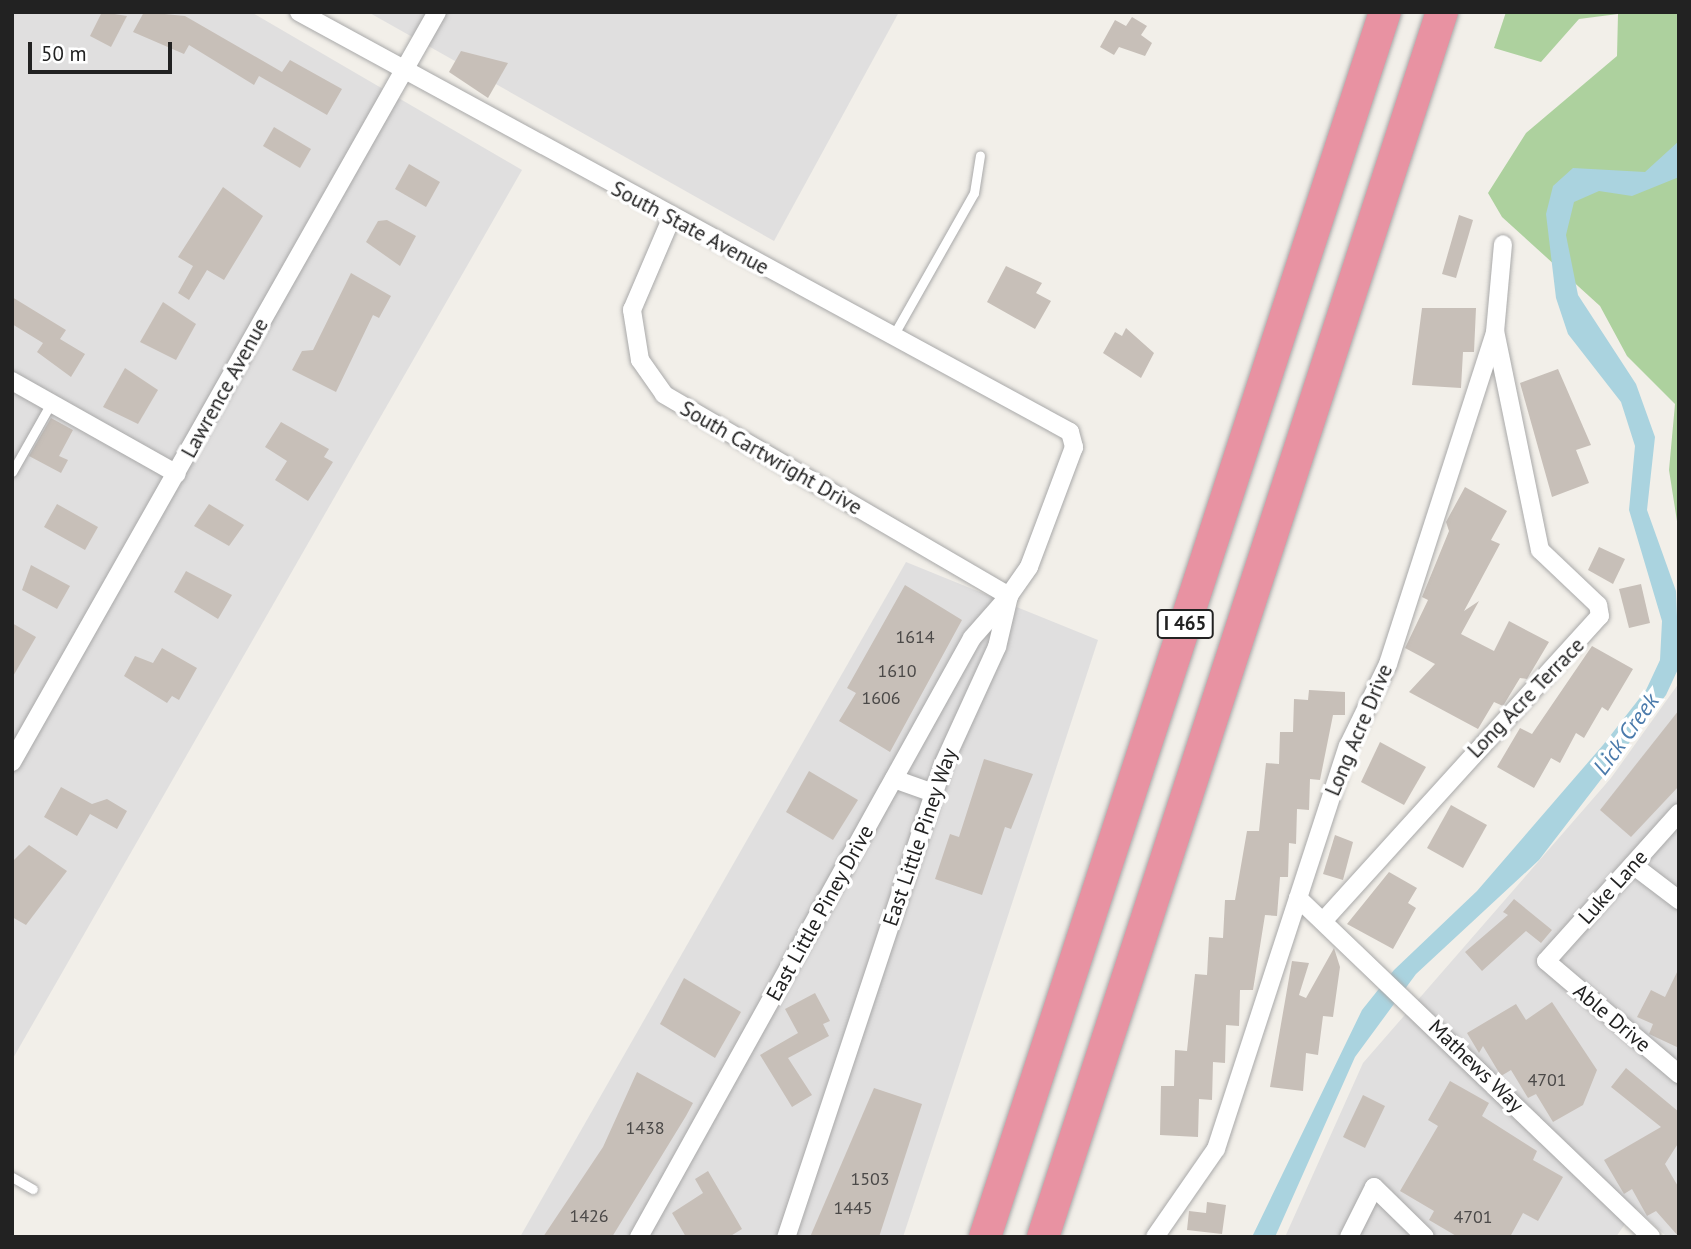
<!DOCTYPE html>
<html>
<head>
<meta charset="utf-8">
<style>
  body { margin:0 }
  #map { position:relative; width:1691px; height:1249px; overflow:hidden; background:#f2efe9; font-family:"PT Sans",sans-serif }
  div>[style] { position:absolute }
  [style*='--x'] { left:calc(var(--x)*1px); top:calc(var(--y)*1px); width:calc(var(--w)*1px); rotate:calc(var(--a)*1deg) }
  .residential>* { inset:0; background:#e0dfdf }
  .forest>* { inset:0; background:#add19e }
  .water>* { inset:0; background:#aad3df }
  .building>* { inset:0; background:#c7bfb8 }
  .roads { filter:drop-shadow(0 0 2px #a9a9a9) drop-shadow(0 0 2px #a9a9a9) }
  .service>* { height:9px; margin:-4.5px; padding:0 4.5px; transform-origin:4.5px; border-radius:4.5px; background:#fff }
  .minor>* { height:18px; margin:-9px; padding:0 9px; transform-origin:9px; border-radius:9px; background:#fff }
  .motorway>* { height:32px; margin:-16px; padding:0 16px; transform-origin:16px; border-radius:16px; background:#e892a2 }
  span { translate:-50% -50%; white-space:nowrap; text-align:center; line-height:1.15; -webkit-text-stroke:7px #fff; paint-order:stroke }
  .number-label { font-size:18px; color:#4b4948 }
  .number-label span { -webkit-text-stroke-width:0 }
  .shield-label span { padding:2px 5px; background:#fff; border:2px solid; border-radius:5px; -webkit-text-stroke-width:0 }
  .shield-label { font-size:19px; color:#222; font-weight:700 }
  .street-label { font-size:21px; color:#222 }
  .water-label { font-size:23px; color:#4a7aab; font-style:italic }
  .frame { position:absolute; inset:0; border:14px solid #222; pointer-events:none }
  .scale { position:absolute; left:28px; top:42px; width:144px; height:32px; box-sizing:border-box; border:4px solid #222; border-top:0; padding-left:9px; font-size:21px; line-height:24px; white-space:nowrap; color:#222; -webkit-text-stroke:5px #fff; paint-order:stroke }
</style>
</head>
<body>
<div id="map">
  <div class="residential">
    <i style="clip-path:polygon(12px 12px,251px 12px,522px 170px,12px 1060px)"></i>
    <i style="clip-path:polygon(368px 12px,899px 12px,774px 241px)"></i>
    <i style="clip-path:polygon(906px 562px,1098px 640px,903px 1237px,520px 1237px)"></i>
    <i style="clip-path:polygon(1679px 683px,1679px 1237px,1667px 1237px,1636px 1208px,1616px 1237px,1285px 1237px,1363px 1063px,1611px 778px)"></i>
  </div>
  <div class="forest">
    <i style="clip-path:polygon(1506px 12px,1679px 12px,1679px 534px,1669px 470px,1675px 404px,1627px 356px,1600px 306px,1502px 217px,1488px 193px,1526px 133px,1617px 56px,1618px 14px,1579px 19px,1541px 62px,1494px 48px)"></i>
  </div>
  <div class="water">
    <i style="clip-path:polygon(1679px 141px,1679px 177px,1632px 196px,1599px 191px,1574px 202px,1566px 235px,1578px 295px,1636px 384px,1655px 437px,1647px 510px,1676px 591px,1679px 667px,1666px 695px,1539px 860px,1416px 974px,1355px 1057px,1275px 1237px,1252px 1237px,1362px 1010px,1394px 970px,1477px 891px,1603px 745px,1646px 690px,1660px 660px,1662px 621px,1629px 510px,1635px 446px,1621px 402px,1568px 334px,1556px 298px,1546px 214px,1553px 186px,1573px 168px,1645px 172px)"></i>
  </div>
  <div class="building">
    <i style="clip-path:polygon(102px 12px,127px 16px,111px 47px,90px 36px)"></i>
    <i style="clip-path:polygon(144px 12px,185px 16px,282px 72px,290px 60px,342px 89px,327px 115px,259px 76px,254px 85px,189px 45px,184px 54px,133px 32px)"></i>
    <i style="clip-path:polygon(1132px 17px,1147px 26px,1141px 35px,1152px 43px,1145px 56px,1119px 47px,1114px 55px,1100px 47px,1115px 20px,1126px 26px)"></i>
    <i style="clip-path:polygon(461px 51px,508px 63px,488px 98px,449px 72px)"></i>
    <i style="clip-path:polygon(274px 127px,311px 149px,300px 168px,263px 146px)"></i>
    <i style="clip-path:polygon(409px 164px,440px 182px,426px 207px,395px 189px)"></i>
    <i style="clip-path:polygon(223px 187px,263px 216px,224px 280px,207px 270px,189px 300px,178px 293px,193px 266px,178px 257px)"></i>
    <i style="clip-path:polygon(1459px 215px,1473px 220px,1456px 278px,1442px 274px)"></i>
    <i style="clip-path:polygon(387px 220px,416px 236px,400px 266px,366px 242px,378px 221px)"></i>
    <i style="clip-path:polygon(1006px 266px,1042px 283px,1036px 293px,1051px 301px,1035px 329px,987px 302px)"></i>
    <i style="clip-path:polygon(351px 273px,391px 296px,379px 318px,373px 315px,336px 392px,292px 370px,302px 351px,313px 350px)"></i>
    <i style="clip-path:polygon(12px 297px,66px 330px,60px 339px,85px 354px,71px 377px,37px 352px,43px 343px,12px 324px)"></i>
    <i style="clip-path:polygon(163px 302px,196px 324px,176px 360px,140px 342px)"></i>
    <i style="clip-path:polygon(1422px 308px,1476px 308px,1474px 352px,1463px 352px,1461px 388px,1412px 385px)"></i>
    <i style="clip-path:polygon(1126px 328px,1154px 353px,1141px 378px,1103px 353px,1115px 332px,1122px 336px)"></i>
    <i style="clip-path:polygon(125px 368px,158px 390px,138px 424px,103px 407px)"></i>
    <i style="clip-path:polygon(1558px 369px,1591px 445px,1576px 450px,1589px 483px,1552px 497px,1520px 383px)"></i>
    <i style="clip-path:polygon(51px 418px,73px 430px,59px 456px,68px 460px,61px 473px,29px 456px)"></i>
    <i style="clip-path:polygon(281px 422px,329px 449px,324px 457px,333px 462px,308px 501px,275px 480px,287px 461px,265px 447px)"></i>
    <i style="clip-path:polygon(1465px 487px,1507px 511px,1491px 540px,1500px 544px,1464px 611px,1479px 601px,1461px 634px,1494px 651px,1509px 621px,1549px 642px,1527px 679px,1520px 678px,1503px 706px,1494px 702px,1478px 729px,1409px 692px,1435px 664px,1405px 648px,1428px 600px,1422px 597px,1449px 531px,1446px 522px)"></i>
    <i style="clip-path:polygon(57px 504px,98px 527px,85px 550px,44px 527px)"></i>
    <i style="clip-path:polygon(209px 504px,244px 525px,229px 546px,194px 526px)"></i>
    <i style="clip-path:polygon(1599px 547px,1625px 559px,1613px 584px,1588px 570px)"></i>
    <i style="clip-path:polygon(31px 565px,70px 586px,57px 609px,22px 590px)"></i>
    <i style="clip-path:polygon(186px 571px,232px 595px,218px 619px,174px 592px)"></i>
    <i style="clip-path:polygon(1641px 584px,1650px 623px,1629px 628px,1619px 589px)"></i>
    <i style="clip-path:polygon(905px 585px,962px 620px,890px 752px,839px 721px,856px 693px,847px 688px)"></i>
    <i style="clip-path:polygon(12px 623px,36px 637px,12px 678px)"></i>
    <i style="clip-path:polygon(1592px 646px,1633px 669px,1608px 711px,1602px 707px,1584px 738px,1576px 733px,1560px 763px,1551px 758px,1534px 788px,1497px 767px,1520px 728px,1532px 734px)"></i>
    <i style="clip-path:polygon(162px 648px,197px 668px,179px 700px,172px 696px,167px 703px,124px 676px,135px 656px,153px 663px)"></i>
    <i style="clip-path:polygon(1309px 690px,1345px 692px,1345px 715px,1333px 715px,1320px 780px,1310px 779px,1309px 810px,1297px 809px,1296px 844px,1289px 843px,1288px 877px,1280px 877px,1277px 916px,1265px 915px,1253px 990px,1240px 990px,1239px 1026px,1226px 1025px,1225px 1063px,1213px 1062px,1212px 1100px,1199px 1099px,1198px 1137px,1160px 1135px,1161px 1086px,1174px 1086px,1175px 1050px,1187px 1051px,1195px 974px,1207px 975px,1209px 937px,1223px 938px,1225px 900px,1235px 900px,1247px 831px,1259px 831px,1266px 763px,1279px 764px,1280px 732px,1293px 732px,1294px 699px,1308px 700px)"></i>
    <i style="clip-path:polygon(1679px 710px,1679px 786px,1631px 837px,1600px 810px)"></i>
    <i style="clip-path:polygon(1380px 742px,1426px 767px,1404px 805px,1361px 782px)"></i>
    <i style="clip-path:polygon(984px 759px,1033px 774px,1011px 829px,1005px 827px,982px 895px,935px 879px,950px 834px,959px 837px)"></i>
    <i style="clip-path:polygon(809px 771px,858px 800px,833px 840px,786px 812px)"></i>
    <i style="clip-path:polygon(61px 787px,92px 804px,107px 799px,127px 811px,117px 829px,90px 814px,77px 836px,44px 817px)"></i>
    <i style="clip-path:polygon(1451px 805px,1487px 825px,1463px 868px,1427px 848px)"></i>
    <i style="clip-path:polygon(1335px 835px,1353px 842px,1343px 880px,1323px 874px)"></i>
    <i style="clip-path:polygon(29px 845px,67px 871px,26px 925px,12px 917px,12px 862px)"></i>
    <i style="clip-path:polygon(1389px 872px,1417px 888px,1408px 903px,1416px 908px,1393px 949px,1347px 924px)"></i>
    <i style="clip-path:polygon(1514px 899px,1552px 930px,1541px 943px,1526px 931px,1482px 971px,1465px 952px,1508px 915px,1503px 912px)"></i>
    <i style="clip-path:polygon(1334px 948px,1340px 967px,1333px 1017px,1323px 1016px,1318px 1055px,1306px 1053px,1303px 1091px,1270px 1087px,1292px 961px,1309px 963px,1299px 995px,1306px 998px)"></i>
    <i style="clip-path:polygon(1679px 968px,1679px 1048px,1649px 1034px,1653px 1024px,1637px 1017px,1651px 990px,1665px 997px)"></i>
    <i style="clip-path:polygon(684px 978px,741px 1012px,715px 1058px,660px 1024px)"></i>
    <i style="clip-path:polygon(815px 993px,830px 1021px,823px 1024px,829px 1036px,788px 1058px,812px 1095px,792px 1107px,760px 1055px,798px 1033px,785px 1009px)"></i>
    <i style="clip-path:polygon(1552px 1002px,1597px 1070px,1583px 1105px,1553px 1122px,1536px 1094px,1528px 1098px,1511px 1070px,1501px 1076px,1483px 1046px,1479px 1053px,1467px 1033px,1516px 1004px,1526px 1020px)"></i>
    <i style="clip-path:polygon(1626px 1068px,1679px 1112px,1679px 1142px,1665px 1164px,1679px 1188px,1679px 1237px,1656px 1211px,1647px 1216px,1632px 1189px,1624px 1194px,1604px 1160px,1661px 1127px,1611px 1087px)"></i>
    <i style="clip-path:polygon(637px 1072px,693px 1103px,686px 1116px,612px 1237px,543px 1237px,603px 1147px)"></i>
    <i style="clip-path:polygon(1450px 1081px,1489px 1103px,1482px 1116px,1537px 1151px,1533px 1160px,1563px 1177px,1538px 1221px,1523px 1213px,1510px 1237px,1458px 1237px,1429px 1220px,1434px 1211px,1400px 1191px,1438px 1126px,1428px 1120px)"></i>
    <i style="clip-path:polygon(874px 1088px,922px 1104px,879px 1237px,810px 1237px)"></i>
    <i style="clip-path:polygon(1363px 1095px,1385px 1106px,1365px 1148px,1343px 1137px)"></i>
    <i style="clip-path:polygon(708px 1171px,742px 1229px,729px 1237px,686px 1237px,672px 1213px,703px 1193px,695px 1179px)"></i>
    <i style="clip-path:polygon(1207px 1202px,1226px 1205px,1222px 1234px,1187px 1230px,1189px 1211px,1206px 1213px)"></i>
  </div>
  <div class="roads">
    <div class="service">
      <i style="--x:893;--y:336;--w:164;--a:-60.5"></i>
      <i style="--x:974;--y:193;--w:38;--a:-81"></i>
      <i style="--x:12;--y:472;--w:79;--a:-60.5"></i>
      <i style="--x:12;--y:1177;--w:24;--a:30"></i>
    </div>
    <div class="minor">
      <i style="--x:299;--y:12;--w:878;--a:28.58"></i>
      <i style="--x:1070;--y:432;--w:16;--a:75"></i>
      <i style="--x:1074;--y:447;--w:128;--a:110.6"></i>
      <i style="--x:1029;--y:567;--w:35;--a:125"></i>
      <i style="--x:1009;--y:596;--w:52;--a:103.2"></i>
      <i style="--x:997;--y:647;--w:128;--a:114.6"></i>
      <i style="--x:944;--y:763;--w:500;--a:108.4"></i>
      <i style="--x:12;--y:381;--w:189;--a:29.4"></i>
      <i style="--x:12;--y:762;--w:862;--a:-60.46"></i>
      <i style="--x:894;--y:779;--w:41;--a:19.7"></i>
      <i style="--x:1679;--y:813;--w:199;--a:131.9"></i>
      <i style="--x:1546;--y:961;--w:175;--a:40.4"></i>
      <i style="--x:1633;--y:865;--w:58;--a:37.3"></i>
      <i style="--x:1298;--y:898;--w:489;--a:43.8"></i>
      <i style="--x:1325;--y:919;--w:409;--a:-47.8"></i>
      <i style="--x:1600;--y:616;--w:11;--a:-100"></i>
      <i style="--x:1598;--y:605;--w:80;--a:-136.5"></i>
      <i style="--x:1540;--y:550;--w:219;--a:-101.6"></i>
      <i style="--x:639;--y:1237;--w:685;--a:-60.93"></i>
      <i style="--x:972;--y:638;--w:56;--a:-48.6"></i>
      <i style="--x:1009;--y:596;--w:400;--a:-149.7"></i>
      <i style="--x:664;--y:394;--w:42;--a:-125.2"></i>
      <i style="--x:640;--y:360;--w:51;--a:-99.1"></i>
      <i style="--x:632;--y:310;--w:99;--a:-66.8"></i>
      <i style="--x:1155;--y:1237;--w:107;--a:-55.3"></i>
      <i style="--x:1216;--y:1149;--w:424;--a:-71.9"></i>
      <i style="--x:1348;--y:746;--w:91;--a:-64"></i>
      <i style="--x:1388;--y:664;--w:349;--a:-72.1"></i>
      <i style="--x:1495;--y:332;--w:88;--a:-84.8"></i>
      <i style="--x:1349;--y:1237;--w:56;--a:-63.4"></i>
      <i style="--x:1374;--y:1187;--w:71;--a:44.4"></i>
    </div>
    <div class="motorway">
      <i style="--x:985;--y:1237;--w:1289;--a:-71.92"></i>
      <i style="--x:1043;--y:1237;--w:1288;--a:-71.96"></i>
    </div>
  </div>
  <div class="number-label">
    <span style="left:915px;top:637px">1614</span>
    <span style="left:897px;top:671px">1610</span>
    <span style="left:881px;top:698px">1606</span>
    <span style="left:1547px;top:1080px">4701</span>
    <span style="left:645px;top:1128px">1438</span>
    <span style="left:870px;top:1179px">1503</span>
    <span style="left:853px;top:1208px">1445</span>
    <span style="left:589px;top:1216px">1426</span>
    <span style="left:1473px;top:1217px">4701</span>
  </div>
  <div class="shield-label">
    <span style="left:1185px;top:624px">I 465</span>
  </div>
  <div class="street-label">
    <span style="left:690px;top:228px;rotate:28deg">South State Avenue</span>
    <span style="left:225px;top:388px;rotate:-61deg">Lawrence Avenue</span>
    <span style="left:771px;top:458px;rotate:30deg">South Cartwright Drive</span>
    <span style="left:1526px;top:698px;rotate:-46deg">Long Acre Terrace</span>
    <span style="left:1359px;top:730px;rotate:-67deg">Long Acre Drive</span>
    <span style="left:920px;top:837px;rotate:-71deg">East Little Piney Way</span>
    <span style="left:1613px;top:887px;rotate:-48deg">Luke Lane</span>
    <span style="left:820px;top:913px;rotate:-61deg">East Little Piney Drive</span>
    <span style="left:1612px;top:1018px;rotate:40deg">Able Drive</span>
    <span style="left:1476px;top:1066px;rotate:44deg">Mathews Way</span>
  </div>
  <div class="water-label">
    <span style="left:1626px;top:734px;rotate:-54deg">Lick Creek</span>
  </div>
  <div class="frame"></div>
  <div class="scale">50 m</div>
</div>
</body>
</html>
